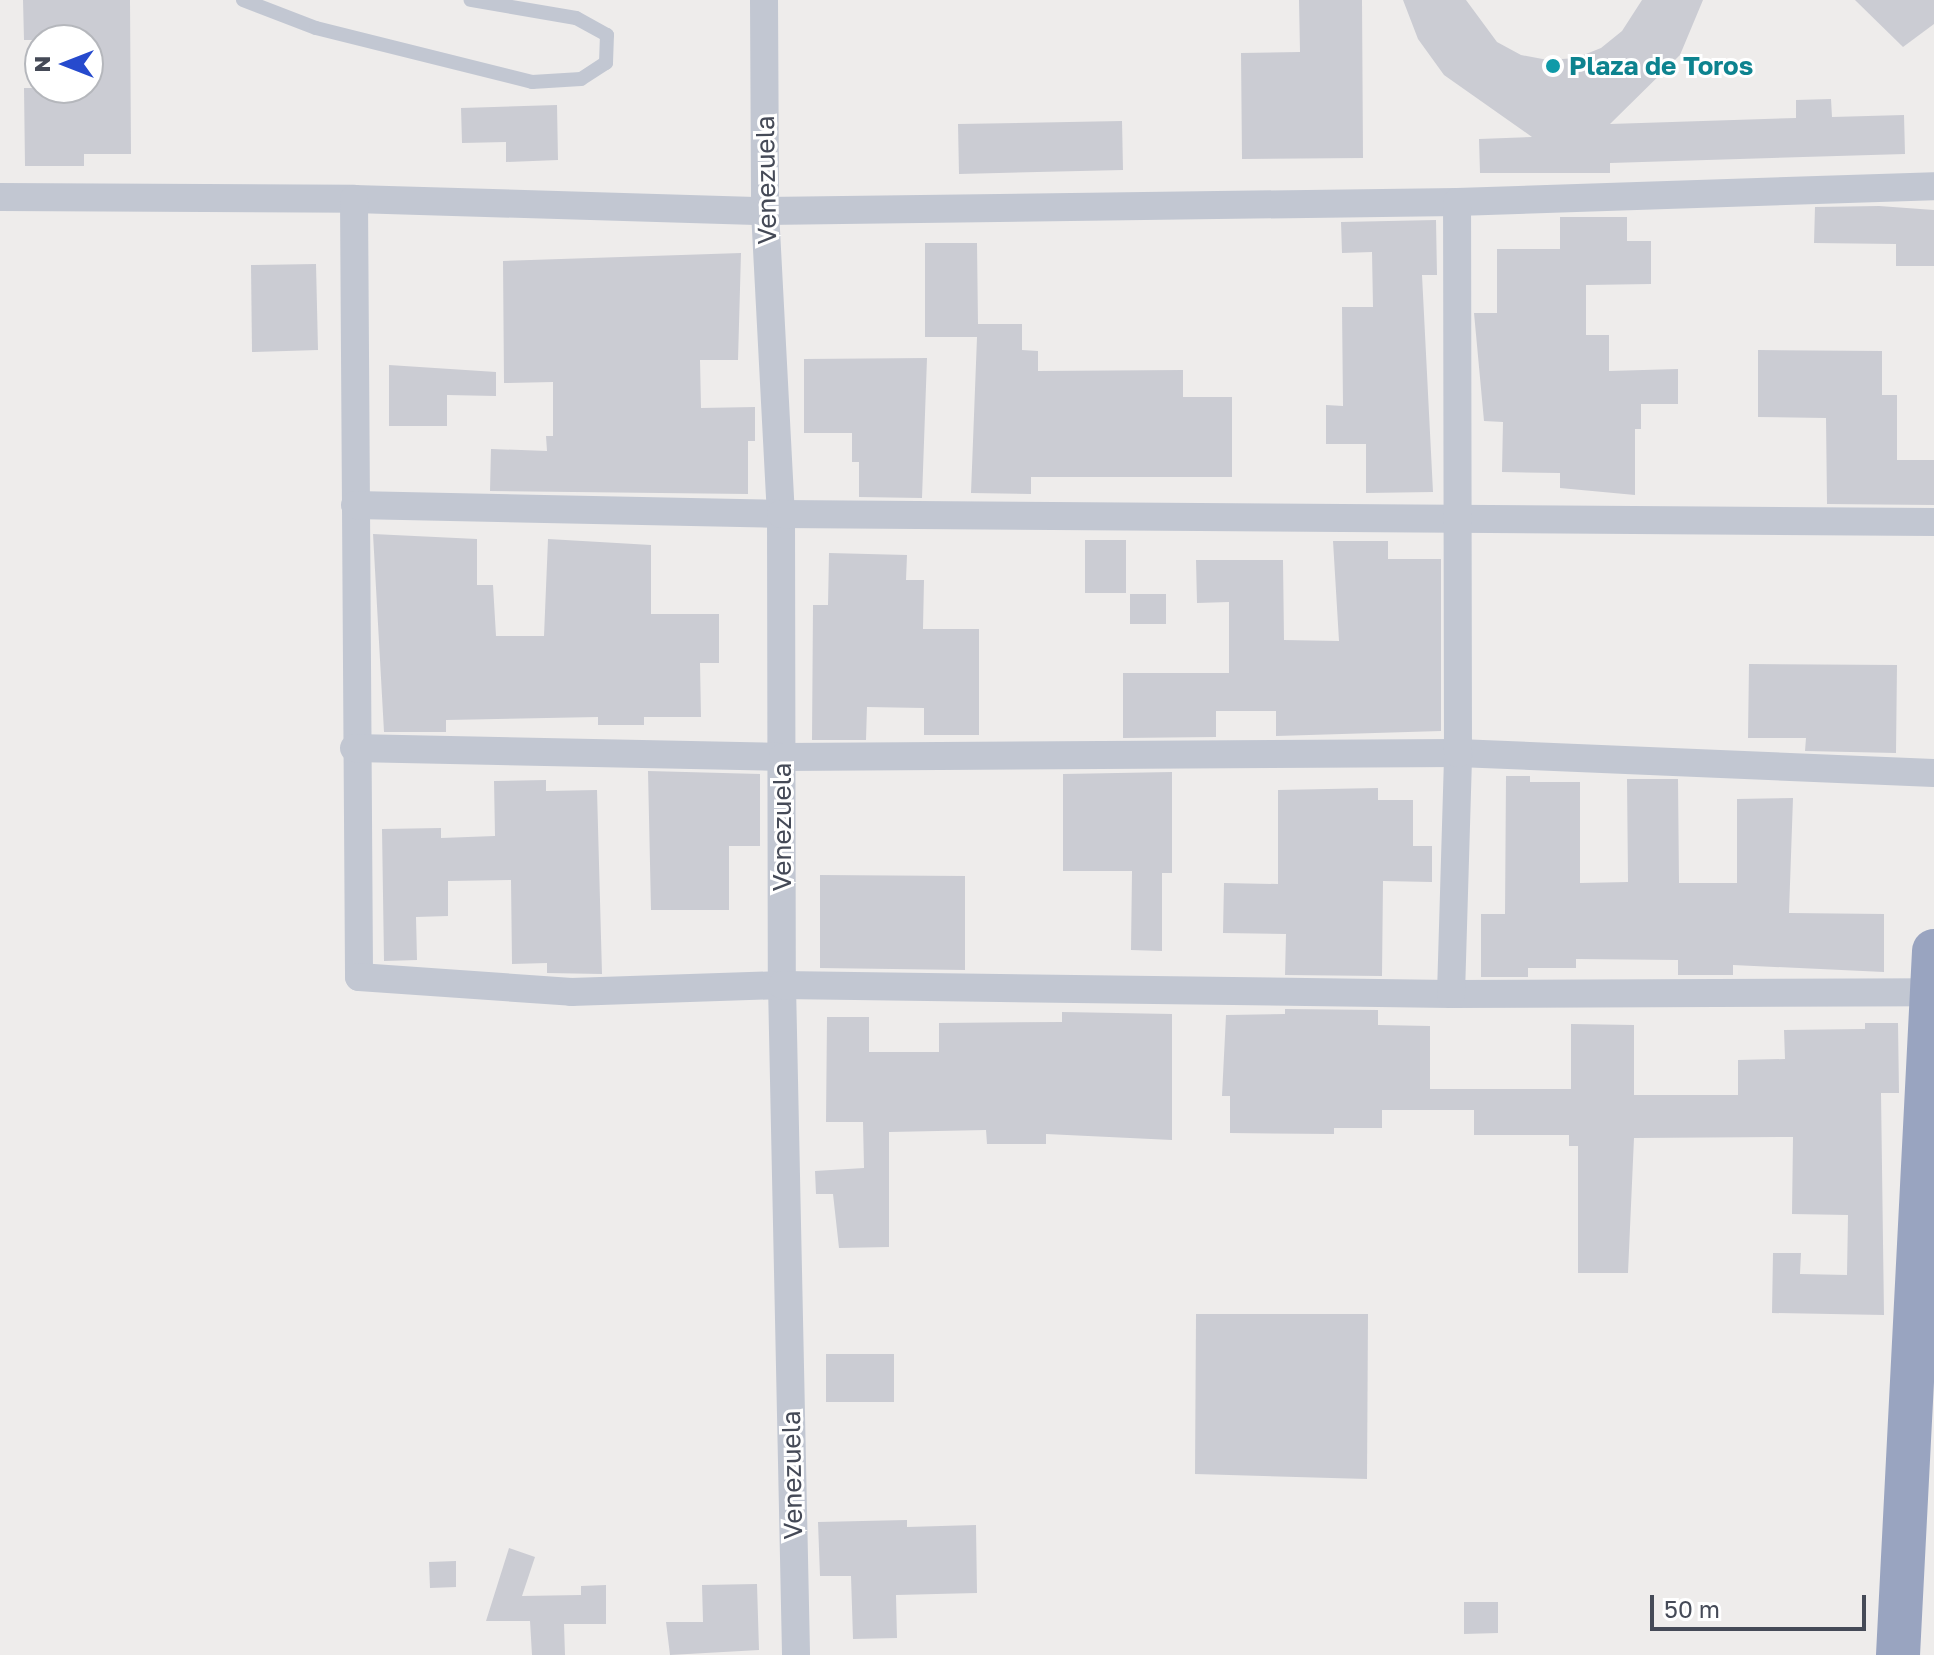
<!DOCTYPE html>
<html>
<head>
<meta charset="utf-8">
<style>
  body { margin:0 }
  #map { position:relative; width:1934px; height:1655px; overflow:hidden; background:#eeeceb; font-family:"Golos Text",sans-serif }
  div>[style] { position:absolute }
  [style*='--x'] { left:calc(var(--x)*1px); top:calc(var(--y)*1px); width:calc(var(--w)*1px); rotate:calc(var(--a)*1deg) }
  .building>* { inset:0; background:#cbccd3 }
  .service>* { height:14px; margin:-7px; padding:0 7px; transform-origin:7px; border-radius:7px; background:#c2c7d2 }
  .minor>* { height:28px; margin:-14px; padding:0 14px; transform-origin:14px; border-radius:14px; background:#c2c7d2 }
  .trunk>* { height:44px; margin:-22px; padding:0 22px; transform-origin:22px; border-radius:22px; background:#99a4c0 }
  .dots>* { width:22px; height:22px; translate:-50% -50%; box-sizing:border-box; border:4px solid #fff; border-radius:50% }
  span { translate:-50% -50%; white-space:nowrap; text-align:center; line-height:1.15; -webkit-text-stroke:6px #fff; paint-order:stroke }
  .culture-label { font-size:26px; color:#0d838f; font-weight:700 }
  .left { translate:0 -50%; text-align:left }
  .street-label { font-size:26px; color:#454a57 }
  .north { position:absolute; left:24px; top:24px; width:80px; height:80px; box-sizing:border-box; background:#fff; border:2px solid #b5b7bc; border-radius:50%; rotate:270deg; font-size:22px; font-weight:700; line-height:32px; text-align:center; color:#454a57 }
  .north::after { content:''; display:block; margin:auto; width:28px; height:36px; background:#264acd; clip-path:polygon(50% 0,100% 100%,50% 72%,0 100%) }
  .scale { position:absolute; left:1650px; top:1595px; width:216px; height:36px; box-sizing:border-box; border:4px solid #454a57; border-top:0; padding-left:10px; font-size:24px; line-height:28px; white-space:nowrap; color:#454a57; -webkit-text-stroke:6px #fff; paint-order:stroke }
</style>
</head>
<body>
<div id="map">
  <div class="building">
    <i style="clip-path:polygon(23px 0,130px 0,131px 154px,84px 154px,84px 166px,25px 166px,24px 88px,88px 88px,88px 40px,24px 40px)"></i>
    <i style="clip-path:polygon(1299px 0,1362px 0,1363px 158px,1242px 159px,1241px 53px,1300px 52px)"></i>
    <i style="clip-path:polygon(1403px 0,1466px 0,1497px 42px,1521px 55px,1548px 60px,1576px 58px,1601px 48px,1622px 31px,1642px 0,1703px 0,1680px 55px,1610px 124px,1796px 118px,1796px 100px,1831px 99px,1832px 117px,1904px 115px,1905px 154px,1610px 163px,1610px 173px,1480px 173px,1479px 139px,1532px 137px,1444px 75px,1418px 39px)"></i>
    <i style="clip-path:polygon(1855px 0,1934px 0,1934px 24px,1903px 47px)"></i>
    <i style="clip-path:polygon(557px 105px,558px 160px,506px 162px,506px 142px,462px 143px,461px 108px)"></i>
    <i style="clip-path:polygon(1122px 121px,1123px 170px,959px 174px,958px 124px)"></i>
    <i style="clip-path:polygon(1879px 206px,1934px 210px,1934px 266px,1896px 266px,1896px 244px,1814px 243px,1815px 207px)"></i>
    <i style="clip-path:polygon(1560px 217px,1627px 217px,1627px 241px,1651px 241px,1651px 284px,1586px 285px,1586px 335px,1609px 335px,1609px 371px,1678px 369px,1678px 404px,1641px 404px,1641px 429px,1635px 429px,1635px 495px,1560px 488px,1560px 473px,1502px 472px,1503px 422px,1484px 421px,1474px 313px,1497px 313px,1497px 249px,1560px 249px)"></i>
    <i style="clip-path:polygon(1436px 220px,1437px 275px,1422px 275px,1433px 492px,1366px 493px,1366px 444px,1326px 444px,1326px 405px,1343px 406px,1342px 307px,1373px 307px,1372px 252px,1342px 253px,1341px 222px)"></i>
    <i style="clip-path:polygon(925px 243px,977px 243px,978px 324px,1022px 324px,1022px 350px,1038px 351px,1038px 371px,1183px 370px,1183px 397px,1232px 397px,1232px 477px,1031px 477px,1031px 494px,971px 493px,977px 337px,925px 337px)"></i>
    <i style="clip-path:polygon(741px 253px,738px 360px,700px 360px,701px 408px,755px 407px,755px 441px,748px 441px,748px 494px,490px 491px,491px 449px,547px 451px,546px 436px,553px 436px,553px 382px,504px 383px,503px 261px)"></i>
    <i style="clip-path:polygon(316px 264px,318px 350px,252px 352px,251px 265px)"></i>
    <i style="clip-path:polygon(1758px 350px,1882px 351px,1882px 395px,1897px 395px,1897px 460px,1934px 460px,1934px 505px,1827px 504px,1826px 418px,1758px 417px)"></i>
    <i style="clip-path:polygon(927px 358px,922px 498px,859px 497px,859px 462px,852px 462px,852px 433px,804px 433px,804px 359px)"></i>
    <i style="clip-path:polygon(389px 365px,496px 372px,496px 396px,447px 395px,447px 426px,389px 426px)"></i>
    <i style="clip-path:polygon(373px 534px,477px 539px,477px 585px,493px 585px,496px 636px,544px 636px,548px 539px,651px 545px,651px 614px,719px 614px,719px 663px,700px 663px,701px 717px,644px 717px,644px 725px,598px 725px,598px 717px,446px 720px,446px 732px,384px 732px)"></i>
    <i style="clip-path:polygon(1085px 540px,1126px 540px,1126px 593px,1085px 593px)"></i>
    <i style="clip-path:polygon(1333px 541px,1388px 541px,1388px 559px,1441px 559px,1441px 731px,1276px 736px,1276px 711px,1216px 711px,1216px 737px,1123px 738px,1123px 673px,1229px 673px,1229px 602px,1197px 603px,1196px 560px,1283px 560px,1284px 640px,1339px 641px)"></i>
    <i style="clip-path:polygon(829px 553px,907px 555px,906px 580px,924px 580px,923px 629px,979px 629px,979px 735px,924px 735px,924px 708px,867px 707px,866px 740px,812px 740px,813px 605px,828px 605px)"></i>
    <i style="clip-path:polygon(1130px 594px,1166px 594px,1166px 624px,1130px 624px)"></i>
    <i style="clip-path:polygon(1749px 664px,1897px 665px,1896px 753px,1805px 751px,1806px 738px,1748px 738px)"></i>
    <i style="clip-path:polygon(648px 771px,760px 774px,760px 846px,729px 846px,729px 910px,651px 910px)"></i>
    <i style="clip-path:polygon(1172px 772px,1172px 873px,1162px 873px,1162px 951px,1131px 950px,1132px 871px,1063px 871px,1063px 774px)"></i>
    <i style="clip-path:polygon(1506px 776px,1530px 776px,1530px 782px,1580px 782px,1580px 883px,1628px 882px,1627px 779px,1678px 779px,1679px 883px,1737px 883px,1737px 799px,1793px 798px,1789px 913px,1884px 914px,1884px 972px,1733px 965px,1733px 975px,1678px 975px,1678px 960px,1576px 959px,1576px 968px,1528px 968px,1528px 977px,1481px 977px,1481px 914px,1505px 914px)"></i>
    <i style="clip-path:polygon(546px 780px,546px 791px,597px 790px,602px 974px,547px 973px,547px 963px,512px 964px,511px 880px,448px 881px,448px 916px,416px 917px,417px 960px,384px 961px,382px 829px,441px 828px,441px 838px,495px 836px,494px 781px)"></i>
    <i style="clip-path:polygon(1378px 788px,1378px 800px,1413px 800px,1413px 846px,1432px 846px,1432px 882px,1383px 881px,1382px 976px,1285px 975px,1286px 934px,1223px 933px,1224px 883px,1278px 884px,1278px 790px)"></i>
    <i style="clip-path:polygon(820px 875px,965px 876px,965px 970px,820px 968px)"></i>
    <i style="clip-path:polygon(1285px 1009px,1378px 1010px,1378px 1025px,1430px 1026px,1430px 1089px,1571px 1089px,1571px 1024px,1634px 1025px,1634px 1095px,1738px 1095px,1738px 1060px,1785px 1059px,1784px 1030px,1865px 1029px,1865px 1023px,1898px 1023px,1899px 1093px,1881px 1093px,1884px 1315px,1772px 1313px,1773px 1253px,1801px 1253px,1800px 1274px,1847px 1275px,1848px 1215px,1792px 1214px,1793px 1137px,1634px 1138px,1628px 1273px,1578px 1273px,1578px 1146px,1569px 1146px,1569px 1135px,1474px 1135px,1474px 1110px,1382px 1110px,1382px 1128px,1334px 1128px,1334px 1134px,1230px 1133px,1230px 1096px,1222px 1096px,1226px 1015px,1285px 1014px)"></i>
    <i style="clip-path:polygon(1062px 1012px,1172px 1014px,1172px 1140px,1046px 1134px,1046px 1144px,987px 1144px,986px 1130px,889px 1132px,889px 1247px,839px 1248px,833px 1194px,816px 1194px,815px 1171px,864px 1168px,863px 1122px,826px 1122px,827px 1017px,869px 1017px,869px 1052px,939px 1052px,939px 1023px,1062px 1022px)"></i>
    <i style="clip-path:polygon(1196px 1314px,1368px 1314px,1367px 1479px,1195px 1474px)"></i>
    <i style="clip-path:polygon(826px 1354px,894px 1354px,894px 1402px,826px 1402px)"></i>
    <i style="clip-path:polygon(907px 1520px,907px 1527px,976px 1525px,977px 1593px,896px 1595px,897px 1638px,853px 1639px,851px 1576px,820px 1576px,818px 1522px)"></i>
    <i style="clip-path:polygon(509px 1548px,535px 1557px,522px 1596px,581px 1595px,581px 1586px,606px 1585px,606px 1624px,564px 1624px,565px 1655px,532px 1655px,530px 1621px,486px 1621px)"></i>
    <i style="clip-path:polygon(456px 1561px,456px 1587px,430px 1588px,429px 1562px)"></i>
    <i style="clip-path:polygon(757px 1584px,759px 1650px,670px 1655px,666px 1622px,703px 1622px,702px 1585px)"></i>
    <i style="clip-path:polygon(1464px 1602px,1498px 1602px,1498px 1633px,1464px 1634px)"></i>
  </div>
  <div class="service">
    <i style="--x:243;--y:0;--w:78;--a:21"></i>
    <i style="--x:316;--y:28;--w:223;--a:14"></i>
    <i style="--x:532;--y:82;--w:49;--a:-3.5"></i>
    <i style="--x:581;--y:79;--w:30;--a:-33"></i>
    <i style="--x:606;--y:63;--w:28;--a:-88"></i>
    <i style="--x:607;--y:35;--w:35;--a:-151"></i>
    <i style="--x:576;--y:18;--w:107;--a:-170.3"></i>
  </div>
  <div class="minor">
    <i style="--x:764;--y:0;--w:211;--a:89.7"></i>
    <i style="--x:765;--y:211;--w:303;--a:87"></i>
    <i style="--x:781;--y:514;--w:471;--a:89.9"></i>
    <i style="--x:782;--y:985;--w:670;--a:88.8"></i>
    <i style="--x:0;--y:197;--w:354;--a:0.3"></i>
    <i style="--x:354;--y:199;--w:411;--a:1.7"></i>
    <i style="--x:765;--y:211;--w:692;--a:-0.75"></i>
    <i style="--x:1457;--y:202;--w:477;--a:-1.9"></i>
    <i style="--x:354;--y:199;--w:778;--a:89.63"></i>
    <i style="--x:359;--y:977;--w:213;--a:4"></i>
    <i style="--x:571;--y:992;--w:211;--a:-1.9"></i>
    <i style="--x:782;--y:985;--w:669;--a:0.77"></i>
    <i style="--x:1451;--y:994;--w:481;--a:-0.2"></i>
    <i style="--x:355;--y:505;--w:426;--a:1.2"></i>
    <i style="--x:781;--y:514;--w:1153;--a:0.4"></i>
    <i style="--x:354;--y:748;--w:429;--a:1.2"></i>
    <i style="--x:783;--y:757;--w:675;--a:-0.34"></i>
    <i style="--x:1458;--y:753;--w:476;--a:2.4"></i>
    <i style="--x:1451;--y:994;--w:241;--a:-88.3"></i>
    <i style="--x:1458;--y:753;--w:551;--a:-90.1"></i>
  </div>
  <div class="trunk">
    <i style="--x:1898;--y:1655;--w:705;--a:-87.07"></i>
  </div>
  <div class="dots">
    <i style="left:1553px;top:66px;background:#0f9aa8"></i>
  </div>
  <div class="culture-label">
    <span class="left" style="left:1569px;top:66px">Plaza de Toros</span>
  </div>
  <div class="street-label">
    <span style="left:766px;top:180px;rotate:-91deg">Venezuela</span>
    <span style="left:782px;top:827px;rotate:-90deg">Venezuela</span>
    <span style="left:792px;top:1475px;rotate:-91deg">Venezuela</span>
  </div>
  <div class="north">N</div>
  <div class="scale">50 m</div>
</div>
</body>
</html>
